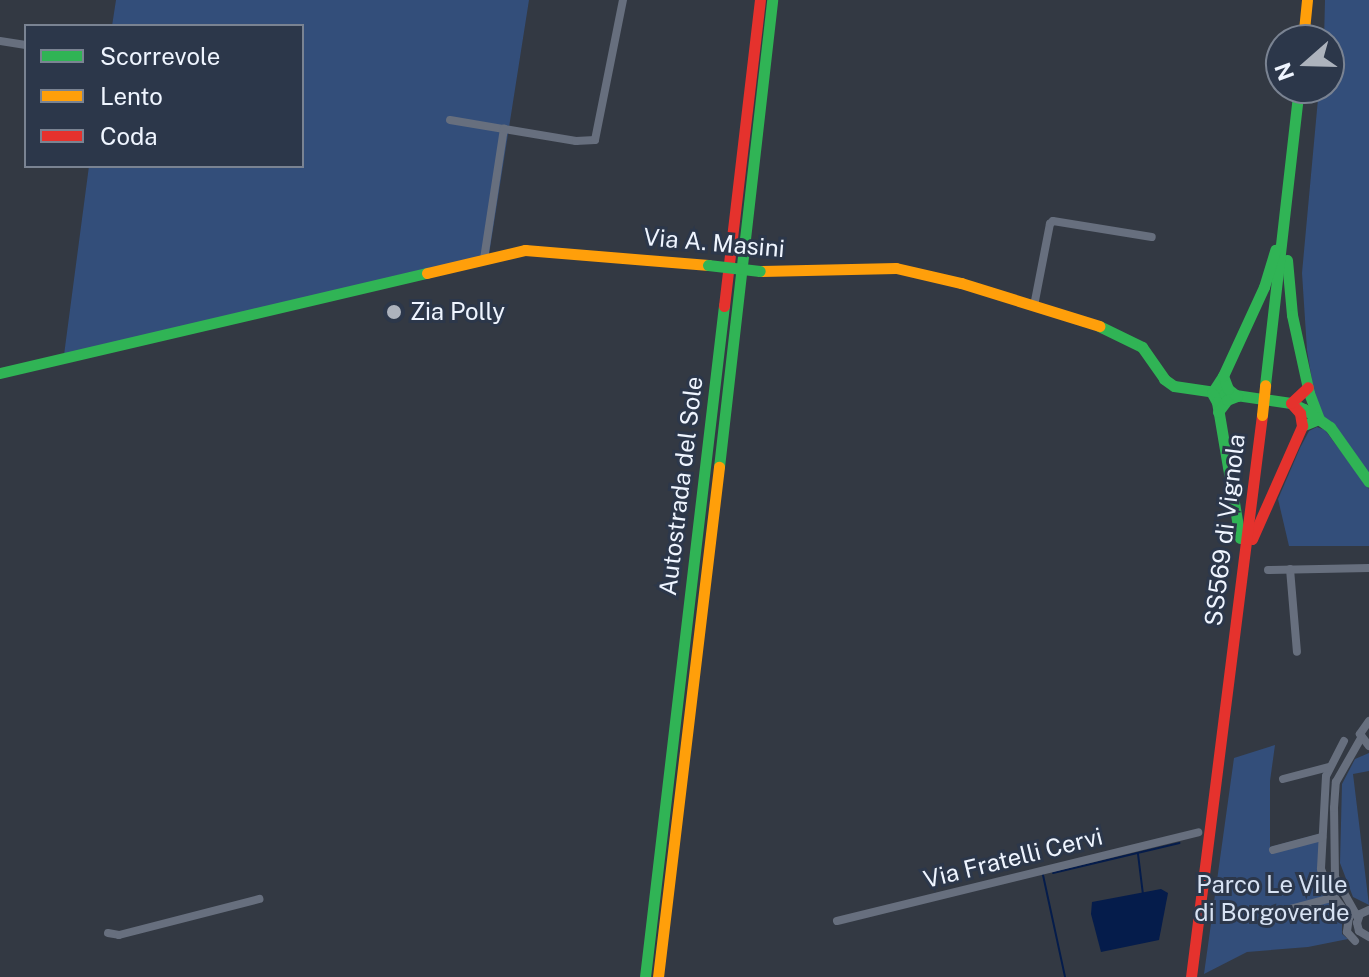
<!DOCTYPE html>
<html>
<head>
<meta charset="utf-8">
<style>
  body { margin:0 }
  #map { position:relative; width:1369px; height:977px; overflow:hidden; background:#333943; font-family:"Public Sans",sans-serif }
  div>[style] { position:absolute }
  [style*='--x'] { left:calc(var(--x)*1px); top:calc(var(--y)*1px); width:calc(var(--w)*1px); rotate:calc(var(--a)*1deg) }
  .green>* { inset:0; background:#334e7a }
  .water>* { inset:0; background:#051c4b }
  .stream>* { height:2px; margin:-1px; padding:0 1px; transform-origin:1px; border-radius:1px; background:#051c4b }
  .street>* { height:8px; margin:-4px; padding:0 4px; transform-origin:4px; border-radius:4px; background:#676f7e }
  .fast>* { height:11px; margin:-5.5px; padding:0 5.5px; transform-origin:5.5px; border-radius:5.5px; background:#30b455 }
  .slow>* { height:11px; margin:-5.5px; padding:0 5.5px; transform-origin:5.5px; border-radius:5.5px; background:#ff9f0a }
  .jam>* { height:11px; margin:-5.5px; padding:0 5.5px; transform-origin:5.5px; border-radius:5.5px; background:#e5322d }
  .fast-bridge>* { height:11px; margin:-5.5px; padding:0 5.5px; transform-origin:5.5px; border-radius:5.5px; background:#30b455 }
  .slow-bridge>* { height:11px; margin:-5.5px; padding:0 5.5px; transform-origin:5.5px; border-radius:5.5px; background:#ff9f0a }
  .dots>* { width:22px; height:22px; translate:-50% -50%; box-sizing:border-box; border:4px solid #2c374a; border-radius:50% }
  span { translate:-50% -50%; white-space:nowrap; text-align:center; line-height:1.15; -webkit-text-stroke:6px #2c374a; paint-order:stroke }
  .street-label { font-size:24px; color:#eff5ff }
  .poi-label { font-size:24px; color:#eff5ff }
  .left { translate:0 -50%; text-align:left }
  .park-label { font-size:24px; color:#d7e2f3 }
  .legend { position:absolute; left:24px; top:24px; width:280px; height:144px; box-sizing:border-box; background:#2c374a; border:2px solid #7a8392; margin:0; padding:10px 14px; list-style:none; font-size:24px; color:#eff5ff }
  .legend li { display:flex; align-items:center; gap:16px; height:40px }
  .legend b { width:40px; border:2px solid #7a8392 }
  .north { position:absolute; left:1265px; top:24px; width:80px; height:80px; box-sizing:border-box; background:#2c374a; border:2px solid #7a8392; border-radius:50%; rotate:250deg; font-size:22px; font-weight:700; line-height:32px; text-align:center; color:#eff5ff }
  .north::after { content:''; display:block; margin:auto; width:28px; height:36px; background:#adb3bd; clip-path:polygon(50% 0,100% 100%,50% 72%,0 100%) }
</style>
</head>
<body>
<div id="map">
  <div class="green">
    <i style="clip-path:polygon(116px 0,529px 0,488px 261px,64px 355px,89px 166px,302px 166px,302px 26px,112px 26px)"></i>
    <i style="clip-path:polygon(1325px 0,1369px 0,1369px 473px,1319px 422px,1307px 350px,1302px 273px,1319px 88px,1329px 88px,1329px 40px,1324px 40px)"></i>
    <i style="clip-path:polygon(1317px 427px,1325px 430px,1369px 489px,1369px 546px,1289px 546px,1278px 499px,1300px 448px,1309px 431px)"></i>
    <i style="clip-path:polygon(1275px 745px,1270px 781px,1270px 847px,1319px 834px,1321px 880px,1325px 892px,1342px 914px,1342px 934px,1348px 939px,1308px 947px,1247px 952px,1204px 974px,1234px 758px)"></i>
    <i style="clip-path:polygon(1369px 753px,1369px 771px,1353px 774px,1369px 905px,1353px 897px,1340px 863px,1342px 784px,1355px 759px)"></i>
  </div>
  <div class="water">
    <i style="clip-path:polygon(1161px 889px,1168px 893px,1159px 940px,1101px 952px,1091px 914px,1092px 902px)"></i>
  </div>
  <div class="stream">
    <i style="--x:1138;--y:854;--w:39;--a:83"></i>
    <i style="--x:1053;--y:873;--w:130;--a:-13.3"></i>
    <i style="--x:1043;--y:875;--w:104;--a:77.8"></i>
  </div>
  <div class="street">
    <i style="--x:0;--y:41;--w:26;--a:9"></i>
    <i style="--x:450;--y:120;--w:55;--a:9.5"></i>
    <i style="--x:484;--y:259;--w:132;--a:-81.3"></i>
    <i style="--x:504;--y:129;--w:73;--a:9.5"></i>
    <i style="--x:576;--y:141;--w:19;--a:-3"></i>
    <i style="--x:595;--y:140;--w:143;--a:-78.7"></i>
    <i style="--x:1034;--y:306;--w:84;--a:-79"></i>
    <i style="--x:1050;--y:224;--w:4;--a:-45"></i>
    <i style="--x:1053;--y:221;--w:100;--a:9.2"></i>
    <i style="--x:1290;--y:569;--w:83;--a:85.2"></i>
    <i style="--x:1268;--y:570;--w:101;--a:-1.1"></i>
    <i style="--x:1369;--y:721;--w:16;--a:125"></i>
    <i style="--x:1360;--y:734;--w:15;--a:53"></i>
    <i style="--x:1344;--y:741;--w:39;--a:117"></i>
    <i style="--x:1326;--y:776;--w:93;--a:93.1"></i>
    <i style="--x:1321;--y:869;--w:22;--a:69"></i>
    <i style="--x:1329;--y:890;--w:34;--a:53"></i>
    <i style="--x:1349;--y:917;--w:15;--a:98"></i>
    <i style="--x:1347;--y:932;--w:12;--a:48"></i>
    <i style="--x:1283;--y:779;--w:48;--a:-14.6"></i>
    <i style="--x:1273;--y:850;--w:51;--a:-14.9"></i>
    <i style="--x:1369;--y:910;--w:10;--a:156"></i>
    <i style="--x:1360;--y:914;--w:9;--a:108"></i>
    <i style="--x:1357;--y:923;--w:8;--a:76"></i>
    <i style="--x:1359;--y:931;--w:12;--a:31"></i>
    <i style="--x:1271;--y:914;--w:66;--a:-14.9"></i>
    <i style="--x:1358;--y:918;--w:47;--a:-119.3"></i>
    <i style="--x:1335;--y:877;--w:69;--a:-90.8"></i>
    <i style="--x:1334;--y:808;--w:26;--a:-86"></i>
    <i style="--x:1336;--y:782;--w:51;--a:-60.4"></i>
    <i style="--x:837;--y:921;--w:372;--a:-13.8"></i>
    <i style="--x:108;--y:933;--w:11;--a:10"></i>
    <i style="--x:119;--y:935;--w:145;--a:-14.4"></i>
  </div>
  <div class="fast">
    <i style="--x:1287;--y:260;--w:55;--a:84.8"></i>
    <i style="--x:1292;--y:315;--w:80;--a:77.7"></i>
    <i style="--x:1309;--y:393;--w:28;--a:69"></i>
    <i style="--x:1319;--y:419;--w:18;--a:158"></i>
    <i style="--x:1099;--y:326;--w:48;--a:26"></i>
    <i style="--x:1142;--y:347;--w:39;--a:55"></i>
    <i style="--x:1164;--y:379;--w:12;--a:35"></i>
    <i style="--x:1174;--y:386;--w:118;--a:8.3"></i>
    <i style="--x:1291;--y:403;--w:14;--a:25"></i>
    <i style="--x:1304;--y:409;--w:32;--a:35"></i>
    <i style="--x:1330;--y:427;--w:67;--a:54.7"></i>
    <i style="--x:0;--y:373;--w:439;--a:-13.2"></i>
    <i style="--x:1223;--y:376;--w:20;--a:123"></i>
    <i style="--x:1212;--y:393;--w:10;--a:61"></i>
    <i style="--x:1217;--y:402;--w:138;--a:80.4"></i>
    <i style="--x:1265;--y:385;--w:299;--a:-83.5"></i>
    <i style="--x:1218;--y:412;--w:15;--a:-53"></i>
    <i style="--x:1227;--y:400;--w:11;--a:-22"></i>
    <i style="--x:1237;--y:396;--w:11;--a:-142"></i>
    <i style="--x:1228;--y:389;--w:14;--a:-111"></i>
    <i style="--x:1223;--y:376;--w:98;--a:-65.3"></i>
    <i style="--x:1264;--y:287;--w:39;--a:-73"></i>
    <i style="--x:719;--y:467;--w:470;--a:-83.5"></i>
    <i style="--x:645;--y:977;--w:676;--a:-83.29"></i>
  </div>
  <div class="slow">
    <i style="--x:1303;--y:40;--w:40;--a:-84.3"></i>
    <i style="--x:760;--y:271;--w:136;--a:-1.3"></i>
    <i style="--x:896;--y:268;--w:67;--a:13"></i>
    <i style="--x:961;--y:283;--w:145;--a:17.3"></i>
    <i style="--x:427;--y:273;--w:101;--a:-13.2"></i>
    <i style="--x:525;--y:250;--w:184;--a:4.7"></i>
    <i style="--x:658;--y:977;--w:514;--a:-83.18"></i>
  </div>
  <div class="jam">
    <i style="--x:724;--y:306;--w:308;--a:-83.3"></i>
    <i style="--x:1252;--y:539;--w:124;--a:-66.1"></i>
    <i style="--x:1302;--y:426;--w:13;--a:-99"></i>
    <i style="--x:1300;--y:413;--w:13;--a:-132"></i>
    <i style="--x:1291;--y:403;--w:23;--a:-43"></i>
    <i style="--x:1191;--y:977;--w:566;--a:-82.8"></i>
  </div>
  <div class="fast-bridge">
    <i style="--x:708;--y:265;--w:52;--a:6.6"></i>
  </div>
  <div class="slow-bridge">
    <i style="--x:1262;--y:415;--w:30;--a:-84"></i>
  </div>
  <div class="dots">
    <i style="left:394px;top:312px;background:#adb3bd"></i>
  </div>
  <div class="street-label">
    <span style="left:714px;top:243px;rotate:5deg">Via A. Masini</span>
    <span style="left:681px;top:486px;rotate:-83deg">Autostrada del Sole</span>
    <span style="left:1225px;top:530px;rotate:-83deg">SS569 di Vignola</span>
    <span style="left:1013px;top:858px;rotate:-14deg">Via Fratelli Cervi</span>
  </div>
  <div class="poi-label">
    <span class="left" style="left:410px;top:312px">Zia Polly</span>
  </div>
  <div class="park-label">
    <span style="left:1272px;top:899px">Parco Le Ville<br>di Borgoverde</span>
  </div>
  <ul class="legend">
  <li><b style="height:10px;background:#30b455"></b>Scorrevole</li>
  <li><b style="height:10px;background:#ff9f0a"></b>Lento</li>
  <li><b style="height:10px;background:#e5322d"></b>Coda</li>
  </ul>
  <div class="north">N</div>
</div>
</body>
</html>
